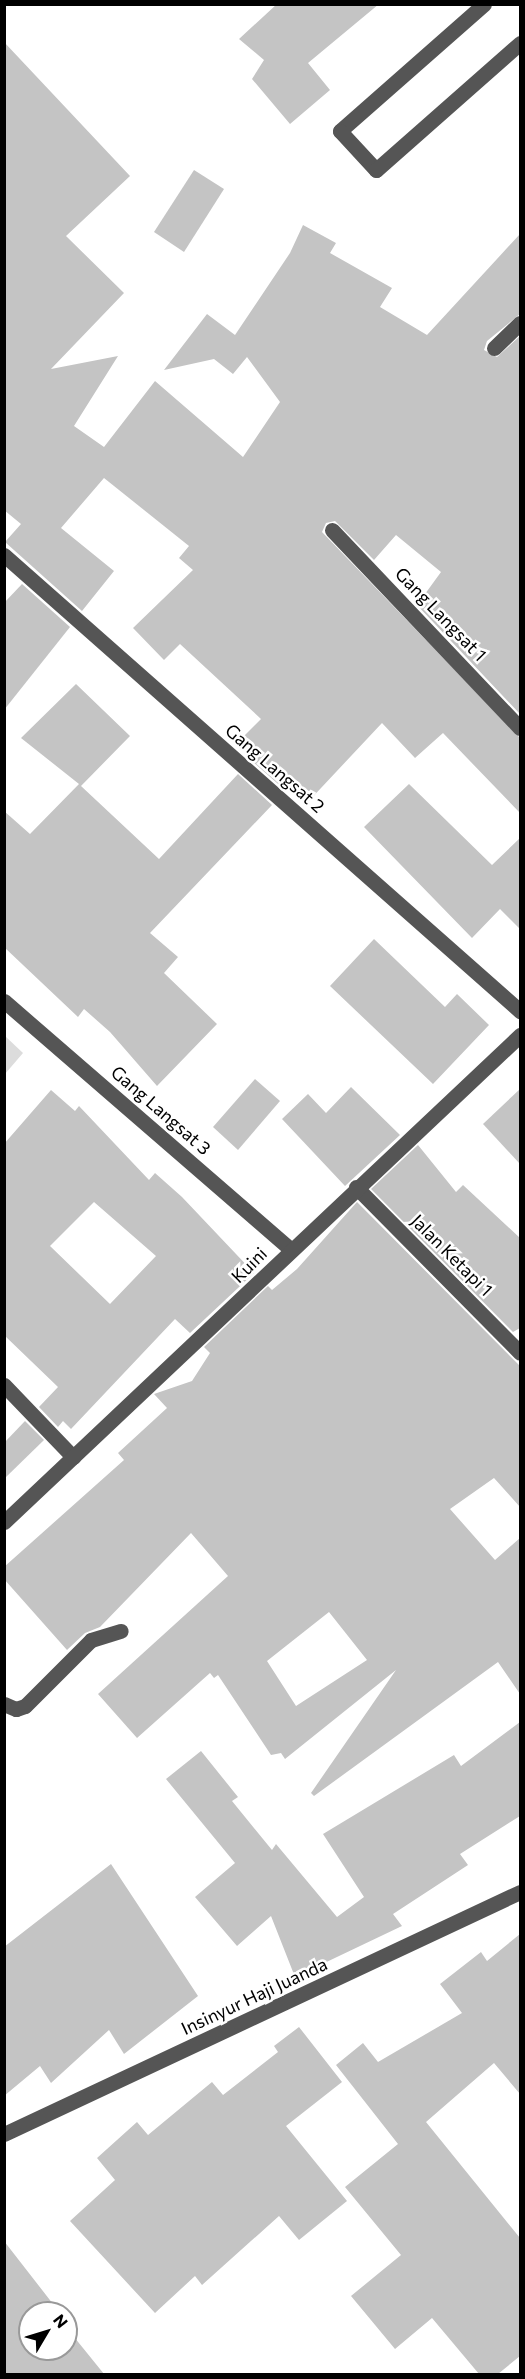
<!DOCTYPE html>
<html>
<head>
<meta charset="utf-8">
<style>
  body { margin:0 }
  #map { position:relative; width:525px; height:2379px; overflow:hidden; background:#fff; font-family:Commissioner,sans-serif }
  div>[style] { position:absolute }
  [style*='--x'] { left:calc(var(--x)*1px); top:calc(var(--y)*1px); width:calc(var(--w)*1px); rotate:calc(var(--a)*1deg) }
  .green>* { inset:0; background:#dcdcdc }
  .building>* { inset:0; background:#c4c4c4 }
  .minor>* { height:15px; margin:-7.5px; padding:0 7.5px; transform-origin:7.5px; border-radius:7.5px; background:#555 }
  span { translate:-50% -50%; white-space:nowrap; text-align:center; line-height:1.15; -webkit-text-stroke:5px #fff; paint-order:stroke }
  .street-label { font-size:18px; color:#000 }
  .frame { position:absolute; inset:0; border:6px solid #000; pointer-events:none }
  .north { position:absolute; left:18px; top:2301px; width:60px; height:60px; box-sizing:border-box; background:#fff; border:2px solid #999; border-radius:50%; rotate:52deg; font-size:16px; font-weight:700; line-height:24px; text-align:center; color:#000 }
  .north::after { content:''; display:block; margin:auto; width:21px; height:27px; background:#000; clip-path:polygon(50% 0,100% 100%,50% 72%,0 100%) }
</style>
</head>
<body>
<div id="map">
  <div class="green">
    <i style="clip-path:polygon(5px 1036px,23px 1053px,5px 1074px)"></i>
  </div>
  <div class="building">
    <i style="clip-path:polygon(277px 4px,379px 4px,308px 63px,330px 90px,290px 124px,252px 79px,264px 60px,239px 39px)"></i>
    <i style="clip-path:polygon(4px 42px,130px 176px,66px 236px,124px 293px,51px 369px,118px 356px,74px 426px,104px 447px,155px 381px,243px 457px,280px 402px,247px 357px,233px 374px,214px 359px,164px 370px,207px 314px,235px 335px,290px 253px,303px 225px,336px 243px,330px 253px,392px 288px,380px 307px,427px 335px,520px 234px,520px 314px,487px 341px,484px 350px,497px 357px,520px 336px,520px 714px,417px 605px,441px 572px,396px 535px,374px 560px,335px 521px,326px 523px,322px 532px,520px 738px,520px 813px,443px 733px,415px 758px,382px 723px,306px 804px,288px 787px,285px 790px,251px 760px,255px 756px,239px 741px,261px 719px,180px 644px,164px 660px,133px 628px,193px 570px,179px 558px,189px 546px,104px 478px,61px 528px,114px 571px,82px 611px,5px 542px,21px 524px,4px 510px)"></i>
    <i style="clip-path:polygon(194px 170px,224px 189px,184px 252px,154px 232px)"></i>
    <i style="clip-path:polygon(22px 584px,70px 627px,4px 710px,4px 603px)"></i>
    <i style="clip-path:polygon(76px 684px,130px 736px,81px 786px,159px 859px,238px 774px,272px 805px,150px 933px,178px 957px,164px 973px,217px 1024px,157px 1086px,110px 1032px,84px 1009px,78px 1017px,4px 947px,4px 811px,30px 834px,79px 784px,21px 738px)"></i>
    <i style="clip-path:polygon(409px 784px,492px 865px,520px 838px,520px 929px,500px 909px,472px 938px,364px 827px)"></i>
    <i style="clip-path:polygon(374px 939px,445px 1007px,457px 994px,489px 1025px,433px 1084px,330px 986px)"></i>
    <i style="clip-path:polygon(255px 1079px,280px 1101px,238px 1150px,213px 1127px)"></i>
    <i style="clip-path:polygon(351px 1087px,400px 1135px,345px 1186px,282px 1119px,308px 1094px,326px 1113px)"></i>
    <i style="clip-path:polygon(520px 1089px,520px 1164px,483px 1124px)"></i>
    <i style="clip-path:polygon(evenodd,51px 1090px,75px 1111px,79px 1106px,149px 1180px,155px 1173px,182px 1197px,254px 1273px,190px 1333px,175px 1319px,71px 1429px,63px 1421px,58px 1427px,39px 1407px,58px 1387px,4px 1335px,4px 1144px,51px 1090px,94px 1202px,156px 1256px,110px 1304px,50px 1246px,94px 1202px)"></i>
    <i style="clip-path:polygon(418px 1145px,456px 1192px,463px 1185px,520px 1238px,520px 1328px,513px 1332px,371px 1189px)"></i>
    <i style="clip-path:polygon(evenodd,357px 1202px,520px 1366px,520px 1507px,494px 1478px,450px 1509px,495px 1560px,520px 1538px,520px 1694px,498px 1662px,314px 1796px,311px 1793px,396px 1670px,285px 1759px,281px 1753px,271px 1755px,218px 1675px,214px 1678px,210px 1673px,137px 1738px,98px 1694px,228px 1576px,191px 1533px,100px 1627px,85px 1633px,67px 1650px,4px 1579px,4px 1567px,124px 1460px,118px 1453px,167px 1408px,154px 1394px,192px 1381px,210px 1353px,204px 1347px,268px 1286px,272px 1290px,297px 1269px,357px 1202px,329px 1612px,367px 1660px,296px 1706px,267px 1661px,329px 1612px)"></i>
    <i style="clip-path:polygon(25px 1421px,44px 1440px,4px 1479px,4px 1443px)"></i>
    <i style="clip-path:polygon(520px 1722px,520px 1816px,460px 1854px,468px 1865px,393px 1914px,402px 1926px,295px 1977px,271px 1916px,237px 1946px,195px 1897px,235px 1863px,166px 1779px,201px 1751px,238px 1797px,232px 1801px,272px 1850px,276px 1844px,337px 1917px,364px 1897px,323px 1834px,454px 1755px,461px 1766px)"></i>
    <i style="clip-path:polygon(111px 1864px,198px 1996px,124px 2054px,109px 2030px,51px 2083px,40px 2066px,4px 2096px,4px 1947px)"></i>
    <i style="clip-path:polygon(520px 1934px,520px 2094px,494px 2063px,426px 2122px,520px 2238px,520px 2356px,498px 2374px,479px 2374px,432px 2318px,395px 2349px,351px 2296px,401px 2255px,345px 2187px,398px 2144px,336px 2065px,363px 2043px,378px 2062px,462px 2013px,440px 1984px,481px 1952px,487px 1961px)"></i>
    <i style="clip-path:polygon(299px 2027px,342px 2082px,286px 2126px,347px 2201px,299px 2240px,279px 2216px,202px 2285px,195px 2276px,155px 2313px,70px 2221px,115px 2180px,97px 2158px,137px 2122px,148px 2135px,212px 2082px,223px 2095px,278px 2052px,274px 2046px)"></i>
    <i style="clip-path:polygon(4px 2241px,60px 2313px,30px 2313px,30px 2349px,66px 2349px,66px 2327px,104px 2374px,4px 2374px)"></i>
  </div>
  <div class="minor">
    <i style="--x:484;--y:4;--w:192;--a:138.6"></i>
    <i style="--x:340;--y:131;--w:53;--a:47.3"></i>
    <i style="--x:376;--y:170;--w:192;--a:-41.4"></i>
    <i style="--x:494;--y:348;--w:36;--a:-44"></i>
    <i style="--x:332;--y:530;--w:273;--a:46.5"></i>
    <i style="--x:4;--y:555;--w:689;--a:41.47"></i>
    <i style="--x:4;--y:1001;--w:380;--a:40.9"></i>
    <i style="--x:356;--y:1187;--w:233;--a:45.3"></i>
    <i style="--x:4;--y:1385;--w:100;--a:46.2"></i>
    <i style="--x:4;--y:1522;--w:710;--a:-43.34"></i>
    <i style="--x:4;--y:1704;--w:13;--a:23"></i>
    <i style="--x:16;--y:1709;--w:9;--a:-18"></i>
    <i style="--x:25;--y:1706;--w:93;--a:-45"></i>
    <i style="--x:91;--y:1640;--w:31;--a:-17"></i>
    <i style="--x:4;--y:2134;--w:570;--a:-25.13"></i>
  </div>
  <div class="street-label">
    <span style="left:441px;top:614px;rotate:46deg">Gang Langsat 1</span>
    <span style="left:275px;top:768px;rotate:41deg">Gang Langsat 2</span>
    <span style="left:161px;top:1110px;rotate:41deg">Gang Langsat 3</span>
    <span style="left:452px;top:1255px;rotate:45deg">Jalan Ketapi 1</span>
    <span style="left:249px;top:1265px;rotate:-45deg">Kuini</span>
    <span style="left:254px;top:1996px;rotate:-25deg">Insinyur Haji Juanda</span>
  </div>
  <div class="frame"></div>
  <div class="north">N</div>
</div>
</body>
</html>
